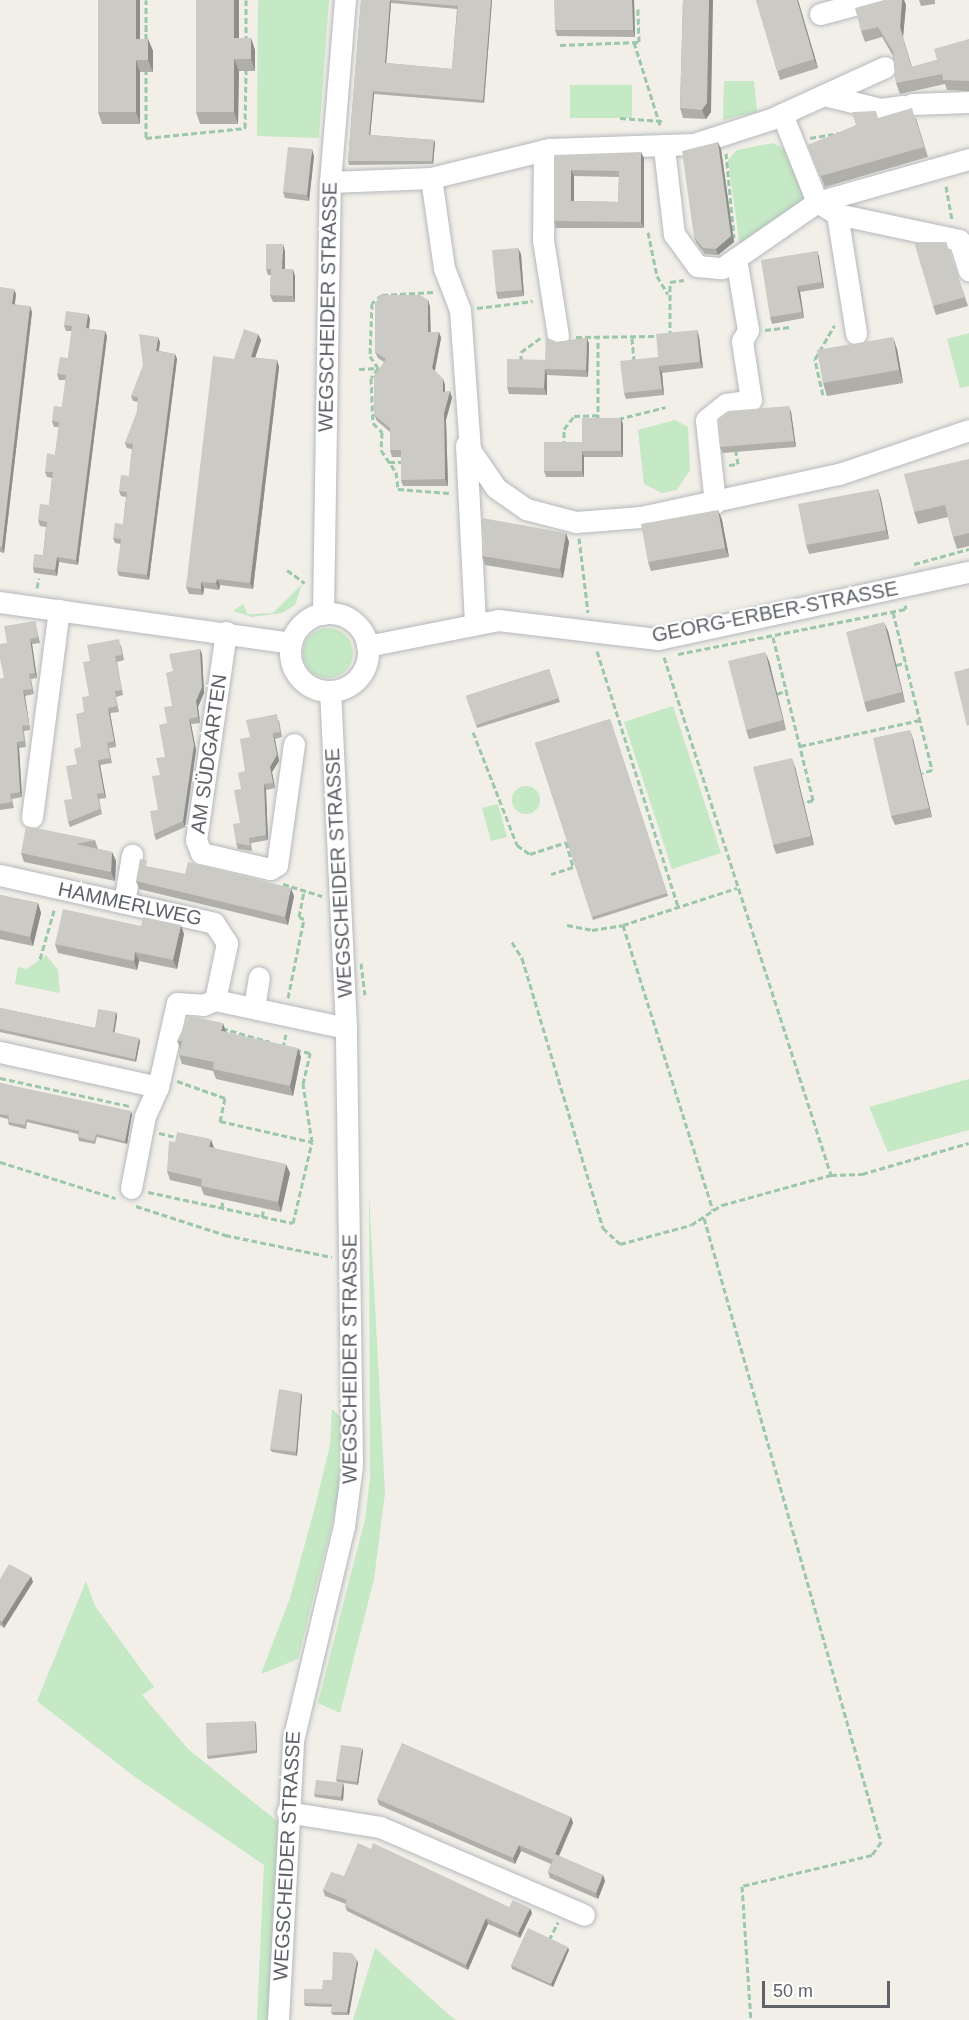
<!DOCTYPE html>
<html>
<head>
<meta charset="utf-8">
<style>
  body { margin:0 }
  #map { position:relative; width:969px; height:2020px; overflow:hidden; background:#f1efe8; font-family:Arial,sans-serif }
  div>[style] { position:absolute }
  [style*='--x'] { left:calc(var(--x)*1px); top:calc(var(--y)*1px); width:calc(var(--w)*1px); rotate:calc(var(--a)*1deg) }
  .green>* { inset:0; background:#c5e8c5 }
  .round { border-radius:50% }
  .path>* { height:3px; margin-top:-1.5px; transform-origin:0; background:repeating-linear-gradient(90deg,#9cc7a9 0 6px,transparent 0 9px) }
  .roads { filter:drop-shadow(0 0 2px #b5b8bc) drop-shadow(0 0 2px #b5b8bc) }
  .minor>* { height:21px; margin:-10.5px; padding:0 10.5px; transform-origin:10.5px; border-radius:10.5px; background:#fff }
  .minor>.ring { margin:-10.5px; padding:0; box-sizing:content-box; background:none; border:21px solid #fff; border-radius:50% }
  .wall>* { inset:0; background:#afaea9 }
  .shaded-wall>* { inset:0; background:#8f8d8a }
  .building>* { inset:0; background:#cccac5 }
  span { translate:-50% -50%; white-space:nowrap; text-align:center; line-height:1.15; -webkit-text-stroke:4.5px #fff; paint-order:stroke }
  .street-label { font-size:20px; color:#5f6368 }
  .scale { position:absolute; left:762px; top:1981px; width:128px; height:27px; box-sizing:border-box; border:3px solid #5f6368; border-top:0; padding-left:8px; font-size:18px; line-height:21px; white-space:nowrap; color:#5f6368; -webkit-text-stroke:4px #fff; paint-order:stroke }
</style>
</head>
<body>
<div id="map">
  <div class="green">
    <i style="clip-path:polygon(258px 0,329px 0,319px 138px,257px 136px)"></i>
    <i style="clip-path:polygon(724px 81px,754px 81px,757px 112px,723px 120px)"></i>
    <i style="clip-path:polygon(570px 85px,632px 85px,632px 118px,570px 118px)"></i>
    <i style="clip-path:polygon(773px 143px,793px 153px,805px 201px,740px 247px,728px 160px,737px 150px)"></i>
    <i style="clip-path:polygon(969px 333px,969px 386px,960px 388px,947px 339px)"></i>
    <i style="clip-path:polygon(675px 420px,688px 427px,690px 470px,677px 490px,662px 493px,644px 484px,638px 430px)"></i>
    <i style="clip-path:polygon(302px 584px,295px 605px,282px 613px,252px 617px,233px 611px,243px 604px,248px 614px,273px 613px)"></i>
    <i class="round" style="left:303px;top:628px;width:50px;height:50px"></i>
    <i style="clip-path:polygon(673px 706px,721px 853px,672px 869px,624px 722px)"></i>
    <i class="round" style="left:512px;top:786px;width:28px;height:28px"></i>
    <i style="clip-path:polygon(498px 804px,507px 837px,491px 841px,482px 808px)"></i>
    <i style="clip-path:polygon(46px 955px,58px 970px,60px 993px,15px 984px,18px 967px,27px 969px)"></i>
    <i style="clip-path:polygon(969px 1079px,969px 1130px,888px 1152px,869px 1107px)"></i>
    <i style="clip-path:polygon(369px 1193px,385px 1493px,374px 1579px,340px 1713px,318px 1703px,365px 1519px,370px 1478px)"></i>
    <i style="clip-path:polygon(332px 1409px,343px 1419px,338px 1499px,298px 1659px,261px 1674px,290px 1598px,315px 1507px,330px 1445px)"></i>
    <i style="clip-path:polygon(86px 1581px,95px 1606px,154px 1687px,142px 1695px,188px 1749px,278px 1822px,270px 2020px,257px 2020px,264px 1865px,135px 1777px,37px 1701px)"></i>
    <i style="clip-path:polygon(375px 1948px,448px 2014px,456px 2020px,353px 2020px)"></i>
  </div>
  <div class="path">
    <i style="--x:146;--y:40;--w:40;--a:-90"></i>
    <i style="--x:246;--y:41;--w:41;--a:-90"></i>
    <i style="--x:634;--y:42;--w:90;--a:72.6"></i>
    <i style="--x:560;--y:45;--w:79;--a:-2.2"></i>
    <i style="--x:639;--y:42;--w:35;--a:-92"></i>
    <i style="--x:146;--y:68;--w:70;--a:90"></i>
    <i style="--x:146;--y:138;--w:100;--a:-5.8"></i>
    <i style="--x:245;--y:128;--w:59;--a:-89"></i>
    <i style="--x:620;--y:118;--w:42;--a:4.1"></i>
    <i style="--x:810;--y:138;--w:42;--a:-9.7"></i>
    <i style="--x:726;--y:153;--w:85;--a:84.6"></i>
    <i style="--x:946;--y:186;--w:35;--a:80"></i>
    <i style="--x:648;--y:232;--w:45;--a:78.4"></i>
    <i style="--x:657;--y:276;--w:21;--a:59"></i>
    <i style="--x:433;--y:292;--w:51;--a:176.6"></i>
    <i style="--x:382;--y:295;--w:13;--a:141"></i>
    <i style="--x:372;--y:303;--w:53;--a:92.2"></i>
    <i style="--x:370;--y:356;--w:14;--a:56"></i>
    <i style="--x:378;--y:368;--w:12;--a:125"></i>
    <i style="--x:371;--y:378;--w:45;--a:87.5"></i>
    <i style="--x:373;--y:423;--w:13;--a:45"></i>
    <i style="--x:382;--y:432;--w:18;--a:93"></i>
    <i style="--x:381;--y:450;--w:27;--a:56"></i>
    <i style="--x:396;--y:472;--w:17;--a:83"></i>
    <i style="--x:398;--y:489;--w:51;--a:4.5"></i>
    <i style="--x:477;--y:308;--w:56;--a:-7.1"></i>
    <i style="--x:765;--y:330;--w:25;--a:-7"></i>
    <i style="--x:670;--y:336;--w:54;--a:-90"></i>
    <i style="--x:670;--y:282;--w:14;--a:-8"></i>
    <i style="--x:576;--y:337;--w:83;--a:-0.7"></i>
    <i style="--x:632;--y:338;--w:25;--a:85"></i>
    <i style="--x:521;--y:361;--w:9;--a:-90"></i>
    <i style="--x:521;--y:352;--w:24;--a:-36"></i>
    <i style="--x:359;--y:369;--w:20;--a:-3"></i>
    <i style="--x:823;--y:395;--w:37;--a:-103"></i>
    <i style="--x:815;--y:359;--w:39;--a:-60"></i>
    <i style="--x:618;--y:419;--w:49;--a:-14"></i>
    <i style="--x:598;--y:421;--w:82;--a:-90"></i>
    <i style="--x:564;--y:446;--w:17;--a:-90"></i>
    <i style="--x:564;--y:429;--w:16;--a:-52"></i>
    <i style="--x:574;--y:416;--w:24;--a:-2"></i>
    <i style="--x:389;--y:462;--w:14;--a:0"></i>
    <i style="--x:729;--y:465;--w:9;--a:-6"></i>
    <i style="--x:738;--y:464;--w:13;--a:-99"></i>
    <i style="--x:579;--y:538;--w:75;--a:83.1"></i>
    <i style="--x:914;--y:564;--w:57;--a:-15.3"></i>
    <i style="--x:287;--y:570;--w:22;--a:36"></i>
    <i style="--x:37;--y:588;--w:10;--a:-79"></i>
    <i style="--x:893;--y:612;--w:163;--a:76.1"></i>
    <i style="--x:932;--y:770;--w:10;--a:163"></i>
    <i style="--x:773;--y:637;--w:168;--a:76.2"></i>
    <i style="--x:813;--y:800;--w:9;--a:162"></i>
    <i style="--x:597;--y:651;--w:269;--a:72.4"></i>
    <i style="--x:678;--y:654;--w:232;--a:-11.2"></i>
    <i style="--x:906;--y:609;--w:4;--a:-104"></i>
    <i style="--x:664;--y:657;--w:544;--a:72.13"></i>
    <i style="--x:896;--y:665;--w:10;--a:-11"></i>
    <i style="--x:777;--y:694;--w:11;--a:-22"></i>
    <i style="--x:473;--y:732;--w:121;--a:68.7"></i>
    <i style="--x:517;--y:845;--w:16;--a:35"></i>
    <i style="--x:530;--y:854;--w:38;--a:-18"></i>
    <i style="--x:566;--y:842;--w:26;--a:74"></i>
    <i style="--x:573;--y:867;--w:23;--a:162"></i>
    <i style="--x:800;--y:746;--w:123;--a:-12.2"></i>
    <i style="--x:283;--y:884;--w:41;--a:17.1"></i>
    <i style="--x:567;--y:925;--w:25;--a:11"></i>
    <i style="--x:592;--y:930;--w:31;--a:-9"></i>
    <i style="--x:623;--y:925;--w:120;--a:-18"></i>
    <i style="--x:623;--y:925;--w:299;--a:72.5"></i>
    <i style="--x:512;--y:942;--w:19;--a:58"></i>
    <i style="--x:522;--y:958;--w:282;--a:73.3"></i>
    <i style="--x:603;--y:1228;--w:23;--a:43"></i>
    <i style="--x:620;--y:1244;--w:73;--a:-15"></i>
    <i style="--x:691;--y:1225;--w:37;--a:-33"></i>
    <i style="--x:722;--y:1205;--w:113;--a:-15.4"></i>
    <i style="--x:831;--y:1175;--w:31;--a:-2"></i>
    <i style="--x:862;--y:1174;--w:111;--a:-16.2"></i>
    <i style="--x:40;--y:959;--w:54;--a:-73.9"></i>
    <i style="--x:361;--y:963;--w:32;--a:83"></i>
    <i style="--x:288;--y:998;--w:81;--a:-78.6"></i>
    <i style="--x:304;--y:919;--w:5;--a:-158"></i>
    <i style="--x:299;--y:917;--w:25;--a:-79"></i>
    <i style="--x:222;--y:1028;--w:50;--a:16.3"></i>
    <i style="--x:283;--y:1048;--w:14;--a:-78"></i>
    <i style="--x:0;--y:1078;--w:133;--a:12.2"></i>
    <i style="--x:177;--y:1081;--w:51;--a:19.5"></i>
    <i style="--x:225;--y:1098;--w:24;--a:102"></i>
    <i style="--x:220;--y:1121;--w:94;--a:12.9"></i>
    <i style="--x:159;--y:1133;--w:21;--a:14"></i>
    <i style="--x:0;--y:1162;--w:121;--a:17.4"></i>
    <i style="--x:148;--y:1192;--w:148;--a:12.1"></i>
    <i style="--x:293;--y:1223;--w:83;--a:-76.8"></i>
    <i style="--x:312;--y:1142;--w:59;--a:-98.8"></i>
    <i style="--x:303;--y:1084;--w:32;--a:-77"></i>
    <i style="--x:310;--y:1053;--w:13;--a:-167"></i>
    <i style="--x:136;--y:1206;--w:94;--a:18"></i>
    <i style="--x:225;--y:1235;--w:109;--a:11.6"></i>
    <i style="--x:222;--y:1208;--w:9;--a:-84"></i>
    <i style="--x:262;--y:1217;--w:9;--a:-77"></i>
    <i style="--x:704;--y:1218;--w:649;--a:74.16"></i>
    <i style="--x:881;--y:1842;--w:16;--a:125"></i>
    <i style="--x:872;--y:1855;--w:134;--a:166.6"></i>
    <i style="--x:742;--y:1886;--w:134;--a:86.2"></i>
    <i style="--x:549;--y:1940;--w:20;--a:-63"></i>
  </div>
  <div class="roads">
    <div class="minor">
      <i style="--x:820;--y:14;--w:55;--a:-14.8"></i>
      <i style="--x:824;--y:95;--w:59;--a:13.8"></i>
      <i style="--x:881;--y:109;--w:22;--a:-8"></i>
      <i style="--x:912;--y:104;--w:57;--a:-2"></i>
      <i style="--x:664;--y:148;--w:87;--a:83.4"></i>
      <i style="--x:674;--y:234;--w:39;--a:54"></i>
      <i style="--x:697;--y:266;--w:25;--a:5"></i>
      <i style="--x:722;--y:268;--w:116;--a:-34.8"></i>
      <i style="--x:817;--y:202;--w:95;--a:-111.7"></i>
      <i style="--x:544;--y:150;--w:90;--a:90.6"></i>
      <i style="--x:543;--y:240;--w:97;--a:81.1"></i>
      <i style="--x:969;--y:159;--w:158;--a:164.2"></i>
      <i style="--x:817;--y:202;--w:23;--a:31"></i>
      <i style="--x:837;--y:214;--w:125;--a:12"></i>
      <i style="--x:959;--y:240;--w:32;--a:72"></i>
      <i style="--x:431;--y:178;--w:91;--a:81.8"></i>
      <i style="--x:444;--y:268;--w:45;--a:69.1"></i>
      <i style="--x:460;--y:310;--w:140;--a:85.9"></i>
      <i style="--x:470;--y:450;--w:46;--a:55.6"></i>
      <i style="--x:496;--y:488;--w:37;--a:35"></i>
      <i style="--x:526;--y:509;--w:52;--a:14.6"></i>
      <i style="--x:576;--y:522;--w:65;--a:-4.4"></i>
      <i style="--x:641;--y:517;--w:203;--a:-12.3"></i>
      <i style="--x:839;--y:474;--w:137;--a:-18.7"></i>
      <i style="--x:330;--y:182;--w:101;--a:-2.3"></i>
      <i style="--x:431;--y:178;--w:122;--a:-13.8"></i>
      <i style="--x:549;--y:149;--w:145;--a:-2"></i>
      <i style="--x:694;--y:144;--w:81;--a:-18"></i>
      <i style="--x:771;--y:119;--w:125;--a:-24.5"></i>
      <i style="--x:837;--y:214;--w:121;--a:80.9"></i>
      <i style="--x:466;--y:445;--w:176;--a:87.1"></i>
      <i style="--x:715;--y:503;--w:83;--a:-96.2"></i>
      <i style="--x:706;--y:420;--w:26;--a:-39"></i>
      <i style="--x:726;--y:404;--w:25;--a:-9"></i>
      <i style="--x:751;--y:400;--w:60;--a:-98.7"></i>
      <i style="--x:742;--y:341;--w:13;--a:-61"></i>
      <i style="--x:748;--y:330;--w:73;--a:-99.5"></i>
      <i style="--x:0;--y:602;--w:294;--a:8"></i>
      <i class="ring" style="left:290px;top:613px;width:57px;height:57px"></i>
      <i style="--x:323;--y:614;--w:432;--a:-89.1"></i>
      <i style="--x:330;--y:182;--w:183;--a:-85.3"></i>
      <i style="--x:226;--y:632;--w:210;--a:98.2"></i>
      <i style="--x:196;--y:840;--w:14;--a:69"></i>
      <i style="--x:201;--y:853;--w:71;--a:13.1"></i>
      <i style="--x:270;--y:869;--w:8;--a:-30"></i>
      <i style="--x:277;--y:865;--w:122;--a:-82"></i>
      <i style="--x:367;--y:646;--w:134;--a:-11.2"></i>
      <i style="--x:498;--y:620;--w:161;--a:6.8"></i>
      <i style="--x:658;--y:639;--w:318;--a:-12.2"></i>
      <i style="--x:32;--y:817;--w:209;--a:-82.6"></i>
      <i style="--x:0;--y:875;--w:219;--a:12.6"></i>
      <i style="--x:214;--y:923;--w:24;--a:57"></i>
      <i style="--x:227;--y:943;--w:58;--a:101.9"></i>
      <i style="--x:124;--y:903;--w:49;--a:-80.5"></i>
      <i style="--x:254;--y:1008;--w:31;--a:-81"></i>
      <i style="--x:0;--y:1052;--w:162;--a:12.5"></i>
      <i style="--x:158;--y:1087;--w:86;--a:-77.3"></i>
      <i style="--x:177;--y:1003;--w:26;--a:4"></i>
      <i style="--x:203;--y:1005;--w:13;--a:-23"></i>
      <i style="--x:215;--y:1000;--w:134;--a:12.1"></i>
      <i style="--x:131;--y:1188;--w:73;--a:-79"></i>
      <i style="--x:145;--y:1116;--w:32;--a:-66"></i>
      <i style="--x:287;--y:1812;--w:94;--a:9.2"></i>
      <i style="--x:380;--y:1827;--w:222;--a:23.3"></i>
      <i style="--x:278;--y:2020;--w:280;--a:-86.9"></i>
      <i style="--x:293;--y:1740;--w:220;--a:-76.6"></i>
      <i style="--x:344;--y:1526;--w:62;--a:-82.5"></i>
      <i style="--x:352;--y:1465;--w:437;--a:-90.8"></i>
      <i style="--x:346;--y:1028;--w:337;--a:-92.7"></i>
    </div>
  </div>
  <div class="wall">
    <i style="clip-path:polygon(140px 0,140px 39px,148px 39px,153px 51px,153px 72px,140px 72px,140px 124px,102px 124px,98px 112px)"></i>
    <i style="clip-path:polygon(196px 0,239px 0,239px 38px,251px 38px,255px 50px,255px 71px,239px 71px,238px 124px,200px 124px,196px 112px)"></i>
    <i style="clip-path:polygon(evenodd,361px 0,492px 0,484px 103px,374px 94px,370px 135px,434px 140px,435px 143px,433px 164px,349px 165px,348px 161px,361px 0,391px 3px,457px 9px,452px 69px,386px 63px,391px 3px)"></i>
    <i style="clip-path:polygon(634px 0,635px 37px,557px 36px,555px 30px)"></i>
    <i style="clip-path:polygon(683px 0,711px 112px,706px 119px,683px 118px,680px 108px)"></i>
    <i style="clip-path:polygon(756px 0,798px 0,818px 68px,780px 80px)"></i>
    <i style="clip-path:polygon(884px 0,904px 0,906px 5px,903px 37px,912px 67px,937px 60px,969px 39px,969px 91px,947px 90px,945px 84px,900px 94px,896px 83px,893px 56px,882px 37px,865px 42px,861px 31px)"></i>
    <i style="clip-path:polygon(919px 0,935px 0,935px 4px,921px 6px)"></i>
    <i style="clip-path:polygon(878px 118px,916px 118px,928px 157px,825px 187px,808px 145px)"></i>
    <i style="clip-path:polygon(721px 149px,734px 242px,718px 255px,705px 254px,697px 244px,694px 237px)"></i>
    <i style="clip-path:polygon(evenodd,554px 155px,644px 158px,644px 228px,556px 228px,554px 221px,554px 155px,574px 176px,619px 177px,618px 202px,574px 201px,574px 176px)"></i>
    <i style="clip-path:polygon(314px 156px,309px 201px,285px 198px,283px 192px)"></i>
    <i style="clip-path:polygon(946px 242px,968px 306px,936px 315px,933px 306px)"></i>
    <i style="clip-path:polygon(285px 251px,285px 269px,295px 276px,295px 302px,273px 302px,270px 295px,271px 275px,268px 275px,266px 269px)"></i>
    <i style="clip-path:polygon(817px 251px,819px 257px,824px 288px,800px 292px,804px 318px,772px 324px,770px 317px)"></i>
    <i style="clip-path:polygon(521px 254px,524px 296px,498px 299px,496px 292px)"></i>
    <i style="clip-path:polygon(0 287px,16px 294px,15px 304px,32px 312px,4px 553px,0 552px)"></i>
    <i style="clip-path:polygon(428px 300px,430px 307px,430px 332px,439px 332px,441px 338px,435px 371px,443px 379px,445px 385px,445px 392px,450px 391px,452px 398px,446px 420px,448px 486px,403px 486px,401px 480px,401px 457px,392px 457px,390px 450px,390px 432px,377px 421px,374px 415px,384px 362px,378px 358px,375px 352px)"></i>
    <i style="clip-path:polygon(88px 314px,90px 319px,89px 329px,105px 331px,107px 336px,78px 565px,59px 562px,57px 576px,34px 573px,33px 567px,43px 555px,46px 527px,40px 526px,38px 520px,49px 505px,52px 478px,47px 477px,45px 472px,55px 455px,59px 427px,54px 427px,52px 421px,62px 407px,66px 380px,59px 380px,57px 374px,68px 358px,72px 331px,66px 331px,64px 325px)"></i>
    <i style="clip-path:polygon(697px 330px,699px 337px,703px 368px,662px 373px,664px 395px,626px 399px,624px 393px,658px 357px)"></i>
    <i style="clip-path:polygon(587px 338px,589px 344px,588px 377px,547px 375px,547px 395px,509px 394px,507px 387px,545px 360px,557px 342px)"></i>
    <i style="clip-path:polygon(261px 340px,255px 358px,277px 360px,279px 367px,253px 589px,220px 585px,219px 590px,204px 588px,203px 595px,189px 594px,186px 587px,234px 359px)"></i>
    <i style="clip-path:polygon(160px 342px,159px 351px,175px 354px,177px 359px,149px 580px,119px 576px,117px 571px,121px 544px,115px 543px,113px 538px,123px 524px,126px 497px,121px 496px,119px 491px,129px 476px,132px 449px,127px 448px,125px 443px,137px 412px,138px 402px,133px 401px,131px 396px)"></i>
    <i style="clip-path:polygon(897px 349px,903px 383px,827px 396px,823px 383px)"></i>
    <i style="clip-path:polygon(791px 412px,796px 447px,723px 453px,720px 447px)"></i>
    <i style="clip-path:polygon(623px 424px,623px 457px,584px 457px,584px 477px,546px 477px,544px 471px,582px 442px)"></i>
    <i style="clip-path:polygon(969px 459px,969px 546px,957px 549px,953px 537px,948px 517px,918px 524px,914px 512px)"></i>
    <i style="clip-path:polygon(878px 489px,881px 499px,889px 539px,809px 554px,806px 545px)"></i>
    <i style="clip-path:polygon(718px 510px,722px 520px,729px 557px,651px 571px,648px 562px)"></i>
    <i style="clip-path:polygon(566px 533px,569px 542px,563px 578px,485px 565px,482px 556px)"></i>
    <i style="clip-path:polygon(35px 621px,40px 643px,32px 644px,37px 678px,31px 679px,34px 694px,25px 696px,30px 730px,24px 731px,26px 747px,19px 748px,22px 797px,12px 799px,14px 808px,0 810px,0 679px,4px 678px,7px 643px)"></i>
    <i style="clip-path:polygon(888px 631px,905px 702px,867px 712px,864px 702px)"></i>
    <i style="clip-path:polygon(121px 645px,124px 660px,117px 662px,123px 695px,116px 697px,119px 712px,110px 713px,116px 747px,109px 748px,112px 763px,100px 765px,106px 798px,99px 799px,102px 814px,70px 827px,68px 822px,72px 799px,77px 764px,81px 747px,84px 712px,89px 696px,90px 661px)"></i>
    <i style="clip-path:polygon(202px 654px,204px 693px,198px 707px,200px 723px,191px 724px,196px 750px,185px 827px,156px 840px,154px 834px,158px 810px,160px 775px,165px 757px,167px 723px,172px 706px,173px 671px)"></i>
    <i style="clip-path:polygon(769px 661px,786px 730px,749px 739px,746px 730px)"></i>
    <i style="clip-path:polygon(549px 669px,560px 702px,477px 728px,466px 696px)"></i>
    <i style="clip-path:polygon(610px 719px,668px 896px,593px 920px,535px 743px)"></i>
    <i style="clip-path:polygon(279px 720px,282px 737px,275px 739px,279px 761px,272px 772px,275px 788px,266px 790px,268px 840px,251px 843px,252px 851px,238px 849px,236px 843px,240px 823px,241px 789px,245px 771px,250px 737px)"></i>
    <i style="clip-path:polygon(913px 739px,932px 817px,895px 825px,891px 816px)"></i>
    <i style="clip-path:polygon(795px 767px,814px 845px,776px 854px,773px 845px)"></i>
    <i style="clip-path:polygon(95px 840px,98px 849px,112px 852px,116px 861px,115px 881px,24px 862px,21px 853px)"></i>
    <i style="clip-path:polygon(149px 867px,294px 896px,288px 925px,139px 889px,136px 881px)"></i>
    <i style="clip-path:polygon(0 895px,38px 903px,41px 913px,33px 946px,0 939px)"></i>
    <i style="clip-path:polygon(141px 926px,184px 934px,177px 969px,139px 961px,137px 970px,58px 953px,55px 944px)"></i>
    <i style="clip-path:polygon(0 1008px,95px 1028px,116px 1012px,117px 1016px,114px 1033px,140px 1041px,136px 1062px,0 1032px)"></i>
    <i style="clip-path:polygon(226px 1032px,301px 1057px,293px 1096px,216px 1079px,213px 1071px,182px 1064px,179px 1055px,180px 1048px,177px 1041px)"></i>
    <i style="clip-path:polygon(0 1083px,132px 1114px,127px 1144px,97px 1137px,95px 1144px,79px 1141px,78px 1137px,78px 1134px,27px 1122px,26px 1129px,9px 1125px,8px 1122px,8px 1119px,0 1117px)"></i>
    <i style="clip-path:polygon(214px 1148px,290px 1173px,281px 1212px,204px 1195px,201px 1187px,170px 1180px,167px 1171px)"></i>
    <i style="clip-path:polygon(301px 1393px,302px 1396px,297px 1456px,272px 1452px,270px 1449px)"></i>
    <i style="clip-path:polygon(0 1579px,33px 1582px,4px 1628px,0 1625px)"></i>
    <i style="clip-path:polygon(256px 1724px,257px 1753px,208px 1759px,207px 1756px)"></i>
    <i style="clip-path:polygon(363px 1751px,358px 1785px,337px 1782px,336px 1779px)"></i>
    <i style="clip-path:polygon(343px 1783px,344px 1787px,343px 1801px,315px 1797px,314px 1794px)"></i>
    <i style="clip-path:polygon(377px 1799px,571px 1817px,573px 1823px,559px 1856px,603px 1875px,605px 1881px,598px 1899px,550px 1878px,548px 1872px,551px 1864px,521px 1851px,515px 1864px,379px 1805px)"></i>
    <i style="clip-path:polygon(344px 1876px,509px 1907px,532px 1913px,520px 1938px,488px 1924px,468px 1970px,347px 1911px,345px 1906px,346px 1904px,325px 1896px,323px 1890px)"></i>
    <i style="clip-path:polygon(569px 1950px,553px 1987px,512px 1969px,511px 1965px)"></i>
    <i style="clip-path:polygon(357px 1960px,358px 1963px,349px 2015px,333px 2015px,331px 2012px,332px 2007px,305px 2006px,304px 2003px,322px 1989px)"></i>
  </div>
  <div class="shaded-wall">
    <i style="clip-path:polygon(136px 0,140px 0,140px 51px,136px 39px)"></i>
    <i style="clip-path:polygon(234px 0,239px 0,239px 50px,234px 38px)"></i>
    <i style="clip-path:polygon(390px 0,391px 3px,386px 67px,385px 63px)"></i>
    <i style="clip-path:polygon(491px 0,492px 0,484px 103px,483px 100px)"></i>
    <i style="clip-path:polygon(632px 0,634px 0,635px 37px,633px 30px)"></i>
    <i style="clip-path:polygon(709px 0,713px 0,711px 112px,706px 119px,702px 110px)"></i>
    <i style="clip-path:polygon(797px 0,798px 0,818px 68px,814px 59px)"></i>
    <i style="clip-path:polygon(902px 0,904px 0,906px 5px,903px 37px,915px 78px,900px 27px)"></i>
    <i style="clip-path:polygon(251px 38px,255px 50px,255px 71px,251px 59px)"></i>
    <i style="clip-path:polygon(148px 39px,153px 51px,153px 72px,148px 60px)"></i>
    <i style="clip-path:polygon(234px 59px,239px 71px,238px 124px,234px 112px)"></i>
    <i style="clip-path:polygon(136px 60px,140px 72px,140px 124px,136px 112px)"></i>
    <i style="clip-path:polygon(373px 91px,374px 94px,370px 138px,369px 135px)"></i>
    <i style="clip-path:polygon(434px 140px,435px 143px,433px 164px,432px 161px)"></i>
    <i style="clip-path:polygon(718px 142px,721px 149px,734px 242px,718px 255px,716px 249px)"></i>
    <i style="clip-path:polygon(312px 149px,314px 156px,309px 201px,307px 195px)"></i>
    <i style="clip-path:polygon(641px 152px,644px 158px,644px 228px,641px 222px)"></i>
    <i style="clip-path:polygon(571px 170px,574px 176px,574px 208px,571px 201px)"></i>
    <i style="clip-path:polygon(283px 244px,285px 251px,285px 275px,282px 269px)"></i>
    <i style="clip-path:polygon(518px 248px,521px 254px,524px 296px,522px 290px)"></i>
    <i style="clip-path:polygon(817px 251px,819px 257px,824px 288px,822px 282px)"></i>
    <i style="clip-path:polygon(293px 269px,295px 276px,295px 302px,293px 296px)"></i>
    <i style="clip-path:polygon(797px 286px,800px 292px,804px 318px,802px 312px)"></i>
    <i style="clip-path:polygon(14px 289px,16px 294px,14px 309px,12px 304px)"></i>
    <i style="clip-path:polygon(428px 300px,430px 307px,431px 339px,428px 332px)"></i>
    <i style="clip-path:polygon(30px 306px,32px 312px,4px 553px,2px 547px)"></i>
    <i style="clip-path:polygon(88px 314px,90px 319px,88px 334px,86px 328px)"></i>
    <i style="clip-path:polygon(697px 330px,699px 337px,703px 368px,700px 362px)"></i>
    <i style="clip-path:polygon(105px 331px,107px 336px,78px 565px,76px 560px)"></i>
    <i style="clip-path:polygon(439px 332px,441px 338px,434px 374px,432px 368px)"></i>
    <i style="clip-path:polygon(258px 334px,261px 340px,253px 364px,251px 357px)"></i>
    <i style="clip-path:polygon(158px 337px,160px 342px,158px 356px,156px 351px)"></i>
    <i style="clip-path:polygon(893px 337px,897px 349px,903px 383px,899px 370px)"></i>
    <i style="clip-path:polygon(587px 338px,589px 344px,588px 377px,586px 370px)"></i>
    <i style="clip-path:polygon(175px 354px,177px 359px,149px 580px,147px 575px)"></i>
    <i style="clip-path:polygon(277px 360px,279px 367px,253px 589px,250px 583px)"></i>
    <i style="clip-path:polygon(659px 366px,662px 373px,664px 395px,662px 389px)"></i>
    <i style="clip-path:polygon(545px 369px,547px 375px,547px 395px,544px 388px)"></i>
    <i style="clip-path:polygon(443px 379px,445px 385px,445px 398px,443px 392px)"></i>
    <i style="clip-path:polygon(450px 391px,452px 398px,446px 420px,448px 486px,445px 479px,444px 413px)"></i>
    <i style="clip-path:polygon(789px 406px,791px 412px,796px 447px,794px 441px)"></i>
    <i style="clip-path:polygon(621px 418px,623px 424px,623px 457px,621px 451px)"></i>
    <i style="clip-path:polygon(582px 451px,584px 457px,584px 477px,582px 471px)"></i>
    <i style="clip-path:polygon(878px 489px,881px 499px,889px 539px,886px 530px)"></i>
    <i style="clip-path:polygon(718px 510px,722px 520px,729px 557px,725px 548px)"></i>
    <i style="clip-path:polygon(566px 533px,569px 542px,563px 578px,560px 569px)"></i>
    <i style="clip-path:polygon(57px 557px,59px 562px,57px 576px,55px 570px)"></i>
    <i style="clip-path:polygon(217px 579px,220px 585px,219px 590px,216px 583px)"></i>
    <i style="clip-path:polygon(201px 582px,204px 588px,203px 595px,201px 589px)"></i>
    <i style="clip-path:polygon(884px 622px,888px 631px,905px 702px,902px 692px)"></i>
    <i style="clip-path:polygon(30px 639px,32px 644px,37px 678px,35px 673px)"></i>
    <i style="clip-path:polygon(200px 649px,202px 654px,204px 693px,198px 707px,200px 723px,198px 717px,196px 701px)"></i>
    <i style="clip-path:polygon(765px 652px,769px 661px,786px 730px,783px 720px)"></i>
    <i style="clip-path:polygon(23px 690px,25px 696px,30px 730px,29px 725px)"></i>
    <i style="clip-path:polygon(108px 708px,110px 713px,116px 747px,114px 741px)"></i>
    <i style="clip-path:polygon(189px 719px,191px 724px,196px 750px,185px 827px,183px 821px)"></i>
    <i style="clip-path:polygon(910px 730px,913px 739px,932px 817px,929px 808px)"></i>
    <i style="clip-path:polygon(273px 733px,275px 739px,279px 761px,272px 772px,275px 788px,273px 783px,270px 767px)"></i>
    <i style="clip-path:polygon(17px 742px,19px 748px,22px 797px,20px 792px)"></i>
    <i style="clip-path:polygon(792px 758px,795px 767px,814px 845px,811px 836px)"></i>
    <i style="clip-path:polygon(98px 760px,100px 765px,106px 798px,104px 793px)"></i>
    <i style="clip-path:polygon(264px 784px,266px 790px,268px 840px,266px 835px)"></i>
    <i style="clip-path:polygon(112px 852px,116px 861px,115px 881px,111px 872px)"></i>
    <i style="clip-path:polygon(291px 888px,294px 896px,288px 925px,285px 917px)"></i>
    <i style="clip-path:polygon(38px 903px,41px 913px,33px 946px,30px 937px)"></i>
    <i style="clip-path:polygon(181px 925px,184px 934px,177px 969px,173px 960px)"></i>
    <i style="clip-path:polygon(135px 952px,139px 961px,137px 970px,134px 961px)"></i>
    <i style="clip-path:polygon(116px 1012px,117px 1016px,114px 1036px,113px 1032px)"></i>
    <i style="clip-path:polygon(223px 1023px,226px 1032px,221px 1031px)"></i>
    <i style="clip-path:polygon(139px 1038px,140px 1041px,136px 1062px,135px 1059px)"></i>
    <i style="clip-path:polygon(298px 1048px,301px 1057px,293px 1096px,290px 1086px)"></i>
    <i style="clip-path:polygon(131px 1111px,132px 1114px,127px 1144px,125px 1141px)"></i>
    <i style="clip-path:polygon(211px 1139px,214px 1148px,209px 1147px)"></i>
    <i style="clip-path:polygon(286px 1164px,290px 1173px,281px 1212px,278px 1202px)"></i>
    <i style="clip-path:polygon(301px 1393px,302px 1396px,297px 1456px,296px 1452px)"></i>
    <i style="clip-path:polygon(31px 1576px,33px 1582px,4px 1628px,2px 1622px)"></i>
    <i style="clip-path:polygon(255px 1721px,256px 1724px,257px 1753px,256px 1750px)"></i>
    <i style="clip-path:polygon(362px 1748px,363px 1751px,358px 1785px,357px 1782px)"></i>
    <i style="clip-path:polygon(343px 1783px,344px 1787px,343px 1801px,341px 1797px)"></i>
    <i style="clip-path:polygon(571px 1817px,573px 1823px,557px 1860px,555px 1854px)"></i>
    <i style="clip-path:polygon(519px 1845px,521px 1851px,515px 1864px,513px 1858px)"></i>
    <i style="clip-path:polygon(603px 1875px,605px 1881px,598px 1899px,596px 1893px)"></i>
    <i style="clip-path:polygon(530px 1908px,532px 1913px,520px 1938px,518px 1933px)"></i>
    <i style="clip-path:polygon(486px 1918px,488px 1924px,468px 1970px,466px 1965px)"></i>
    <i style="clip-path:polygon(568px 1947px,569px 1950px,553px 1987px,551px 1984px)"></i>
    <i style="clip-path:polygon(357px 1960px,358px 1963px,349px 2015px,347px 2012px)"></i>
  </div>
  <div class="building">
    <i style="clip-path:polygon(98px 0,136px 0,136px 39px,148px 39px,148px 60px,136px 60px,136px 112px,98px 112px)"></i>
    <i style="clip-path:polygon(196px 0,234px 0,234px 38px,251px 38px,251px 59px,234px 59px,234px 112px,196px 112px)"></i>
    <i style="clip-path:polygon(361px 0,390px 0,385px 63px,452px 69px,458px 6px,391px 0,491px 0,483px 100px,373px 91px,369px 135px,434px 140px,432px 161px,348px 161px)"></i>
    <i style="clip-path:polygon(554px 0,632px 0,633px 30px,555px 30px)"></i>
    <i style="clip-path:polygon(683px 0,709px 0,707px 103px,702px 110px,680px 108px)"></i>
    <i style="clip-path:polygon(756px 0,797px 0,814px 59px,777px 71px)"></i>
    <i style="clip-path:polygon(884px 0,902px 0,900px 27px,911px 67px,937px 60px,934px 49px,969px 39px,969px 81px,943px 80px,942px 74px,896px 83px,893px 51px,878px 27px,861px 31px,855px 8px)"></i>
    <i style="clip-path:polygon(912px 108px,924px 147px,821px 176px,808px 145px,856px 125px,852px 112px,876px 111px,878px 118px)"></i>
    <i style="clip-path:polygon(718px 142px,731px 236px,716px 249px,703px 248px,694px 237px,682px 151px)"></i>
    <i style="clip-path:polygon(288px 147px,312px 149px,307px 195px,283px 192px)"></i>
    <i style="clip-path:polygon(evenodd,641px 152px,641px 222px,554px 221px,554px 155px,641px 152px,571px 170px,619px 171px,618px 202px,571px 201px,571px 170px)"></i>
    <i style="clip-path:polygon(914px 242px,946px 242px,965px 297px,933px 306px)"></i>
    <i style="clip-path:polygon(266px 244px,283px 244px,282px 269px,266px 269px)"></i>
    <i style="clip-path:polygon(518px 248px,522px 290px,496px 292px,492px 250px)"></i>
    <i style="clip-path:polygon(817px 251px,822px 282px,797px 286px,802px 312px,770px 317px,761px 260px)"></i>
    <i style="clip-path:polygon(271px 269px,293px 269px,293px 296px,270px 295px)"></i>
    <i style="clip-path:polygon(0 287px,14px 289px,12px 304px,30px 306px,2px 547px,0 547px)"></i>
    <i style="clip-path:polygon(381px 295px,420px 295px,428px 300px,428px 332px,439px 332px,432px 368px,443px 379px,443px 392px,450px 391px,444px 413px,445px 479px,401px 480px,401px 450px,390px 450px,390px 428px,374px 415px,374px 376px,386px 359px,375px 352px,375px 303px)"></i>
    <i style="clip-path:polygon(66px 311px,88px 314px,86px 328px,105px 331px,76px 560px,57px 557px,55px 570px,33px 567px,34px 554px,43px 555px,47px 522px,38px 520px,40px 504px,49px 505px,53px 472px,45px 472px,47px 453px,55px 455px,59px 422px,52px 421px,54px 406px,62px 407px,64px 390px,66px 375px,57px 374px,60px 357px,68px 358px,72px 326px,64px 325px)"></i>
    <i style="clip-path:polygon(244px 329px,258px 334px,251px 357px,277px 360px,250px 583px,217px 579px,216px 583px,201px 582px,201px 589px,186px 587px,213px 356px,234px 359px)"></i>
    <i style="clip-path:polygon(697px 330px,700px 362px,659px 366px,662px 389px,624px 393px,620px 361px,658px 357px,659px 365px,656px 334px)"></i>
    <i style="clip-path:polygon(139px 334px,158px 337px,156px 351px,175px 354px,147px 575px,117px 571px,121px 539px,113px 538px,115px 523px,123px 524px,127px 492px,119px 491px,121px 475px,129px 476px,131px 461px,133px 444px,125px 443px,137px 412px,138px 397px,131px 396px,143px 365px)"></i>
    <i style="clip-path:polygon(546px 337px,557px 342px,587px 338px,586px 370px,545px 369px,545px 365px,544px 388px,507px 387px,507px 359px,545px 360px)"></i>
    <i style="clip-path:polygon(893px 337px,899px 370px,823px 383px,817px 350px)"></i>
    <i style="clip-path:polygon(789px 406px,794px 441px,720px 447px,717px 419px,728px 411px)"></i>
    <i style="clip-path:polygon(582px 418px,621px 418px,621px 451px,582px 451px,582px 471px,544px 471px,544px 442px,582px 442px)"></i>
    <i style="clip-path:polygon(969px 459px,969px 533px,953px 537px,945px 505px,914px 512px,904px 474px)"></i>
    <i style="clip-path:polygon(878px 489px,886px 530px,806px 545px,798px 504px)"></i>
    <i style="clip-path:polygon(718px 510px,725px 548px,648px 562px,641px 524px)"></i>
    <i style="clip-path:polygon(482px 518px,566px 533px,560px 569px,482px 556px)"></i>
    <i style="clip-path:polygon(35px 621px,38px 637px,30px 639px,35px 673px,29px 674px,32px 689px,23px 690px,29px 725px,22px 726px,24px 741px,17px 742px,20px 792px,10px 794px,12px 802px,0 804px,0 679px,4px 678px,0 659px,0 644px,7px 643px,4px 626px)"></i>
    <i style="clip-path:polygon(884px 622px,902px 692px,864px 702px,846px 632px)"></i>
    <i style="clip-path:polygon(119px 639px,122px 655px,115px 656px,122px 690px,115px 691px,117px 706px,108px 708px,114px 741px,107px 743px,110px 758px,98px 760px,104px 793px,97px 794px,100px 809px,68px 822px,64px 800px,72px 799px,66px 766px,77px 764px,74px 749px,81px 747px,76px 714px,84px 712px,82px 697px,89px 696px,83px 662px,90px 661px,87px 645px)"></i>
    <i style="clip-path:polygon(200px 649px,202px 687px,196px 701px,198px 717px,189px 719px,194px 745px,183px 821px,154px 834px,150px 811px,158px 810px,152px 776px,160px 775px,156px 758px,165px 757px,159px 725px,167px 723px,164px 707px,172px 706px,166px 673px,173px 671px,169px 654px)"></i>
    <i style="clip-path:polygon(765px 652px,783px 720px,746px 730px,728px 661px)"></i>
    <i style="clip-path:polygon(969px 668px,969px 725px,967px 726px,954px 672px)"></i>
    <i style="clip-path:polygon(549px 669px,559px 698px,476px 725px,466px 696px)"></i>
    <i style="clip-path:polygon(277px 714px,280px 732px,273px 733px,277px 755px,270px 767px,273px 783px,264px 784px,266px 835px,249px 838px,250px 846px,236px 843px,233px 824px,240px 823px,234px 790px,241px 789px,238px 773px,245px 771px,240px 739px,250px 737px,246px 720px)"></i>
    <i style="clip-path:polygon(610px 719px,667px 893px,592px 917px,535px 743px)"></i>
    <i style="clip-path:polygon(910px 730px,929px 808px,891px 816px,873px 738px)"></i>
    <i style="clip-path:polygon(792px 758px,811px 836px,773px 845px,753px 767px)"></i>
    <i style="clip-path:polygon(26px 826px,95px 840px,76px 844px,112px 852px,111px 872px,21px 853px)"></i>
    <i style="clip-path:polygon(140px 859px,147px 860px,146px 866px,185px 874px,188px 862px,291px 888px,285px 917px,136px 881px)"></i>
    <i style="clip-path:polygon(0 895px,38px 903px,30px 937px,0 930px)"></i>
    <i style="clip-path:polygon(63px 909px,141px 926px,143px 917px,181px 925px,173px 960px,135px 952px,134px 961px,55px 944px)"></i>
    <i style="clip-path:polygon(0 1008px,95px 1028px,98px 1009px,116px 1012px,113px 1032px,139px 1038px,135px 1059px,0 1029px)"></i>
    <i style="clip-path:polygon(189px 1016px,223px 1023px,221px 1031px,298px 1048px,290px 1086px,213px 1069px,214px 1062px,179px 1055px,182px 1041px,177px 1041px)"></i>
    <i style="clip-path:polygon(0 1083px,131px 1111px,125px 1141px,96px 1134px,94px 1141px,78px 1137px,79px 1131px,26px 1119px,25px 1125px,8px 1122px,9px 1116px,0 1114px)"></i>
    <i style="clip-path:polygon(177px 1132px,211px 1139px,209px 1147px,286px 1164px,278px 1202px,201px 1186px,202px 1179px,167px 1171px,169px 1141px,175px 1142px)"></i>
    <i style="clip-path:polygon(279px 1389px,301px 1393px,296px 1452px,270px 1449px)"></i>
    <i style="clip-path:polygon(9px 1564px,31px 1576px,2px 1622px,0 1620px,0 1579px)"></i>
    <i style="clip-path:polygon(255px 1721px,256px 1750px,207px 1756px,206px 1723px)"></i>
    <i style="clip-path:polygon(402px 1743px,571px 1817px,555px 1854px,603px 1875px,596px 1893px,548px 1872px,553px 1860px,519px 1845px,513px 1858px,377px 1799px)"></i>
    <i style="clip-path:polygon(341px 1745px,362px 1748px,357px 1782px,336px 1779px)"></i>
    <i style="clip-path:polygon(316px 1780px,343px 1783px,341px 1797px,314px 1794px)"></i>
    <i style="clip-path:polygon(358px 1843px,371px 1849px,373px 1843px,509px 1907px,513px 1900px,530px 1908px,518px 1933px,486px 1918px,466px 1965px,345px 1906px,347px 1900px,323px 1890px,331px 1872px,344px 1876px)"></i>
    <i style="clip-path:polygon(528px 1928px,568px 1947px,551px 1984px,511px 1965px)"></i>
    <i style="clip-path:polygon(333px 1952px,352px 1953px,357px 1960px,347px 2012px,331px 2012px,332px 2004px,304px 2003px,304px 1989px,322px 1989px,323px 1980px,332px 1980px)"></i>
  </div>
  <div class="street-label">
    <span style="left:328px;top:307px;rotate:-89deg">WEGSCHEIDER STRASSE</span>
    <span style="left:775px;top:612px;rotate:-11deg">GEORG-ERBER-STRASSE</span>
    <span style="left:209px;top:754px;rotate:-82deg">AM SÜDGARTEN</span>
    <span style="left:339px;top:873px;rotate:-93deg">WEGSCHEIDER STRASSE</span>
    <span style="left:130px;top:904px;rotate:12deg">HAMMERLWEG</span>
    <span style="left:350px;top:1359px;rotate:-90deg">WEGSCHEIDER STRASSE</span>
    <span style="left:287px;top:1856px;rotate:-87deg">WEGSCHEIDER STRASSE</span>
  </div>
  <div class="scale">50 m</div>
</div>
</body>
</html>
